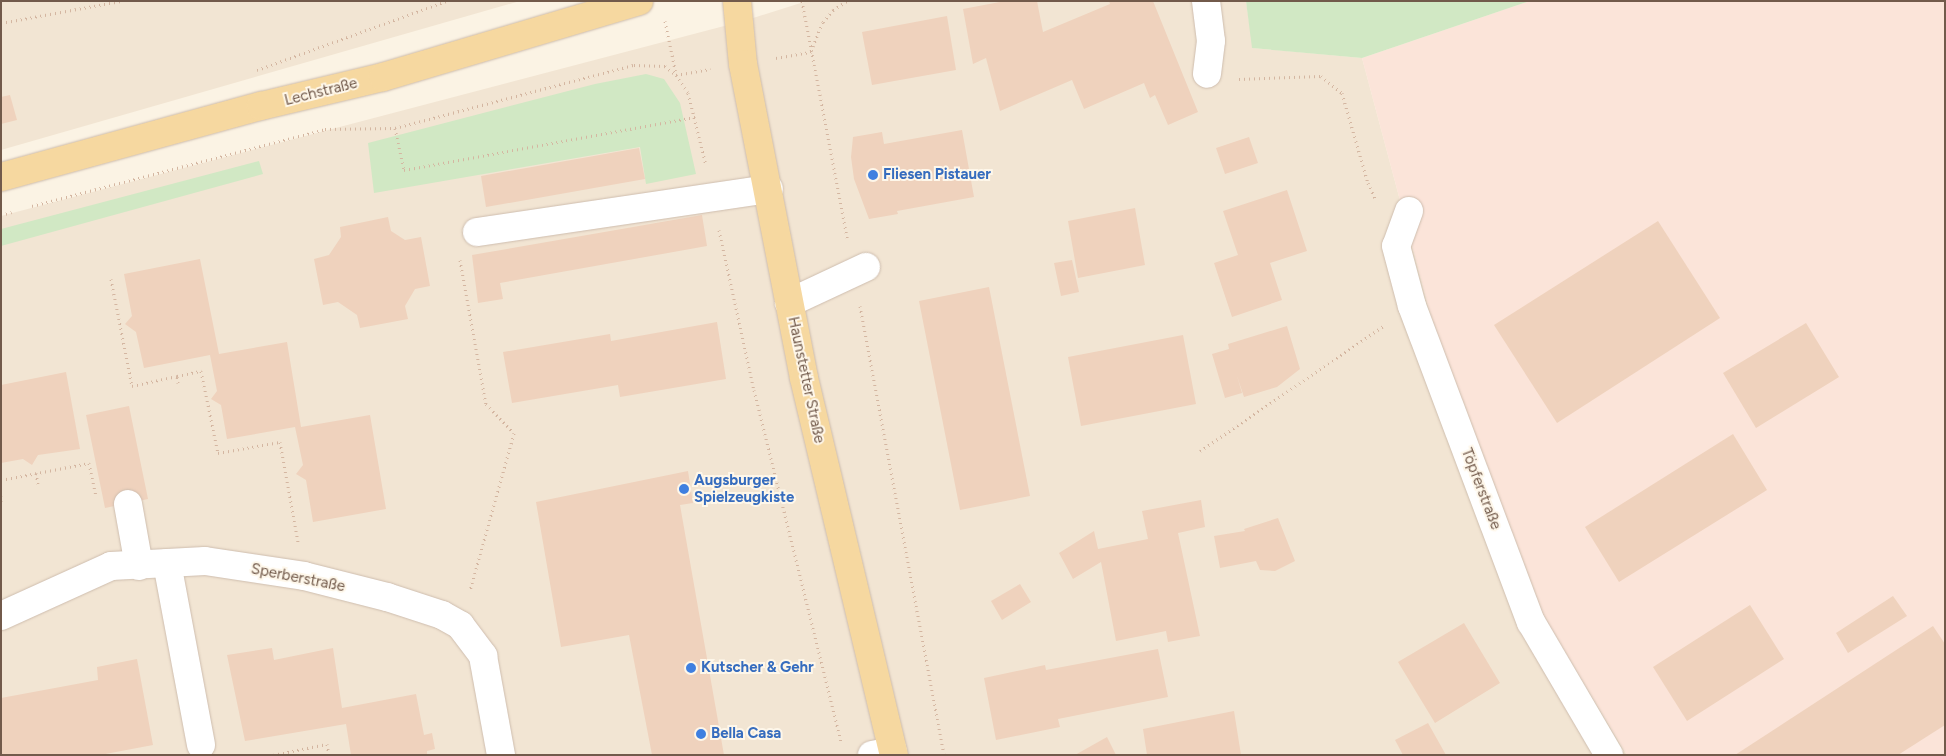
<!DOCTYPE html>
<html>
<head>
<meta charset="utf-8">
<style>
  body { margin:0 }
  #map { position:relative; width:1946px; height:756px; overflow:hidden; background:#fbf3e4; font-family:Figtree,sans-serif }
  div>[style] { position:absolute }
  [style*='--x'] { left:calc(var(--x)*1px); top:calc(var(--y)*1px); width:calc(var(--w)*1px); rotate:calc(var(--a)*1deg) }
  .residential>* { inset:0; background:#f2e5d3 }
  .commercial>* { inset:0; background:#fbe4d9 }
  .green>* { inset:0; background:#d1e8c4 }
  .building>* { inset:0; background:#efd2bd }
  .path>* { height:3px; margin-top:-1.5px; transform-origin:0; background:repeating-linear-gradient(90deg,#d4b6a1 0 1px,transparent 0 5px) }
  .roads { filter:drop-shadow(0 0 1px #cebdae) drop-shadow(0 0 1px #cebdae) }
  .minor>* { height:28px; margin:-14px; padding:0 14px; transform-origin:14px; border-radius:14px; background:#fff }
  .major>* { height:28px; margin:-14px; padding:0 14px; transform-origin:14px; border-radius:14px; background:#f6d8a0 }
  .dots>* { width:14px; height:14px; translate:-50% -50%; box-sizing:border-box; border:2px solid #fef7ea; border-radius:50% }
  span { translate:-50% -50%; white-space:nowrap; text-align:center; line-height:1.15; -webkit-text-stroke:4px #fef7ea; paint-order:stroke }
  .street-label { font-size:15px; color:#725a4b }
  .shop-label { font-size:15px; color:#366cbe; font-weight:700 }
  .left { translate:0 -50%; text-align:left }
  .frame { position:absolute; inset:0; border:2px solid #725a4b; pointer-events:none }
</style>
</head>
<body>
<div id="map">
  <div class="residential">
    <i style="clip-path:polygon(1px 1px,520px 1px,1px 150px)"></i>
    <i style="clip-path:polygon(807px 1px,1246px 1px,1253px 48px,1362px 58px,1485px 519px,1627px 755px,1px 755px,1px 216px,747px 20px)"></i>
  </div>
  <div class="commercial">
    <i style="clip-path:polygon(1530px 1px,1945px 1px,1945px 755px,1627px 755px,1485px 519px,1362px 58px)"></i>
  </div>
  <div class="green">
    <i style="clip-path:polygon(1246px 1px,1530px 1px,1362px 58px,1252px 48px)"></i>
    <i style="clip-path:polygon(646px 74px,664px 79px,680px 103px,696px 174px,646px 184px,640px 147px,374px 193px,368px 143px,595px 84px)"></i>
    <i style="clip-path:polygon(259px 161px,263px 174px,1px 246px,1px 229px)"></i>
  </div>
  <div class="building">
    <i style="clip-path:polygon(1005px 1px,1037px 1px,1043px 32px,1110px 4px,1109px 1px,1153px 1px,1198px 112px,1168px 125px,1155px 95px,1150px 98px,1144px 83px,1084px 109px,1072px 80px,1000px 111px,986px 58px,973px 64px,963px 9px)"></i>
    <i style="clip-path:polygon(947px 16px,956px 70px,872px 85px,862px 32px)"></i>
    <i style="clip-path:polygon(10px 95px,17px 120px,1px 124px,1px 97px)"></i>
    <i style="clip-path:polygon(962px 130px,974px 197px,897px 211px,898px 214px,869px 219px,854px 179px,851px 157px,853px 137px,882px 132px,884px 144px)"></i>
    <i style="clip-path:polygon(1249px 137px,1258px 163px,1225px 174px,1216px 148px)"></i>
    <i style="clip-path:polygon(639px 148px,645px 179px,486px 207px,481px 176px)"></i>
    <i style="clip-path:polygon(1287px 190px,1307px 251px,1270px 263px,1282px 300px,1232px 317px,1214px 263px,1238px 255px,1223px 211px)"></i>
    <i style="clip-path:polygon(1135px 208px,1145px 265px,1078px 278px,1068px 221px)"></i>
    <i style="clip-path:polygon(702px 215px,707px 246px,500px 283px,503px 299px,478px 303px,472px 255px)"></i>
    <i style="clip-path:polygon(388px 217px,391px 231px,405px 240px,421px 237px,430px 286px,415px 289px,405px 306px,408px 319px,360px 328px,357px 315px,338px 302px,323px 305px,314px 259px,329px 255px,341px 237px,340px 227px)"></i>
    <i style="clip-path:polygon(1658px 221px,1720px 318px,1557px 423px,1494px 325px)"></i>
    <i style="clip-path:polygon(200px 259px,219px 354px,287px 342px,301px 427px,370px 415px,386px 509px,313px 522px,306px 480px,296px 474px,303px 465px,295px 427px,227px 439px,221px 405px,211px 399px,217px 391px,210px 355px,144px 368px,136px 332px,125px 324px,132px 316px,124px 274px)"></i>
    <i style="clip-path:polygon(1072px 260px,1079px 292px,1061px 296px,1054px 263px)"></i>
    <i style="clip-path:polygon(989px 287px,1030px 496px,960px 510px,919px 301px)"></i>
    <i style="clip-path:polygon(717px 322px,726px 379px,620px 397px,618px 385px,512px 403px,503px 352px,610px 334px,611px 341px)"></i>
    <i style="clip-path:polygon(1806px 323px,1839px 377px,1756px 428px,1723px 373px)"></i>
    <i style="clip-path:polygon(1287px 326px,1300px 369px,1277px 387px,1244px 397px,1237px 376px,1242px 393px,1225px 398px,1212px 354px,1229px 349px,1228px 344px)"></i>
    <i style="clip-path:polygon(1183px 335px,1196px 404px,1081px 426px,1068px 357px)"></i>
    <i style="clip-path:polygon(66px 372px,80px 449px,38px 455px,32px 465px,23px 459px,1px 463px,1px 385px)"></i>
    <i style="clip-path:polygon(129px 406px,148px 499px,105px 508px,86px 415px)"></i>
    <i style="clip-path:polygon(1733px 434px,1767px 490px,1619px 582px,1585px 527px)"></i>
    <i style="clip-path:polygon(688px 471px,693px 503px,680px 505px,724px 755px,652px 755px,629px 635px,561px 647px,536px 502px)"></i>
    <i style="clip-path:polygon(1201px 500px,1205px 527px,1178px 533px,1200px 636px,1168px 642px,1166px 631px,1116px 641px,1101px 562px,1073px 579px,1059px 553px,1094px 531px,1098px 549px,1148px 539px,1142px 511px)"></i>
    <i style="clip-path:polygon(1278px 518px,1295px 561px,1275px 571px,1260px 570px,1256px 561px,1220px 568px,1214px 536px,1245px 531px,1244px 529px)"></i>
    <i style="clip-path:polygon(1020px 584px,1031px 602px,1002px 620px,991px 601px)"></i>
    <i style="clip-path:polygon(1893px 596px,1907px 616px,1848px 653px,1836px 633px)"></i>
    <i style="clip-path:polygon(1750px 605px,1784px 659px,1687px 721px,1653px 667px)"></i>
    <i style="clip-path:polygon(1464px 623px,1500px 683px,1435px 723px,1398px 662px)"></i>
    <i style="clip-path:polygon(1933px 626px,1945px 644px,1945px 725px,1898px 755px,1735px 755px)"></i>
    <i style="clip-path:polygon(272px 648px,274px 660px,333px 648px,342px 708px,416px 694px,424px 735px,432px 733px,435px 749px,427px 751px,427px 755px,351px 755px,346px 724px,245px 741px,227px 655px)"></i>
    <i style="clip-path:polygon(1158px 649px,1168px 697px,1058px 719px,1060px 727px,996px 740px,984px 678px,1045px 665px,1046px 670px)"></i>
    <i style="clip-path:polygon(137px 659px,153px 745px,100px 755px,1px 755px,1px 698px,98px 680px,97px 667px)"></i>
    <i style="clip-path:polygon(1234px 711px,1241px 755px,1147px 755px,1143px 729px)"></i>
    <i style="clip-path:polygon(1428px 723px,1446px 755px,1403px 755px,1395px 740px)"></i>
    <i style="clip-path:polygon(1107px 737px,1116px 755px,1075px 755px)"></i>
  </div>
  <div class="path">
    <i style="--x:802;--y:1;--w:241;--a:79.2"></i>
    <i style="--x:665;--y:21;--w:54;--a:78.3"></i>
    <i style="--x:1;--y:23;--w:122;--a:-10.4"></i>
    <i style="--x:811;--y:51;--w:31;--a:-68"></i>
    <i style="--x:823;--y:22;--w:16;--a:-50"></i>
    <i style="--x:833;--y:10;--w:17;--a:-33"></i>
    <i style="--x:776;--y:58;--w:36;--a:-10"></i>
    <i style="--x:257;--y:70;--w:202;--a:-20"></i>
    <i style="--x:676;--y:75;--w:35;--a:-10"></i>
    <i style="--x:1239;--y:79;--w:82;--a:-2.1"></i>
    <i style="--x:1321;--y:76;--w:27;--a:39"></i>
    <i style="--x:1342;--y:93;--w:94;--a:73.9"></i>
    <i style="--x:1368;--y:183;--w:19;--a:65"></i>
    <i style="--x:395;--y:128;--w:43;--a:77.9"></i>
    <i style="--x:404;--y:170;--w:296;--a:-10.3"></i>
    <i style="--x:32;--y:206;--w:303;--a:-14.7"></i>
    <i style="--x:325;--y:129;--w:70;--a:-0.8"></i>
    <i style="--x:395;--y:128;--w:247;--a:-14.8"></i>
    <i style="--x:634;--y:65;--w:31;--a:2"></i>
    <i style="--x:665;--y:66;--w:14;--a:39"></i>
    <i style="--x:676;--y:75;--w:22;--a:56"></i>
    <i style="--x:688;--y:93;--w:74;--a:76"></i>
    <i style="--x:1;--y:215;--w:11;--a:-15"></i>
    <i style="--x:719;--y:230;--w:164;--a:77.7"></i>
    <i style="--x:754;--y:390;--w:363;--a:76.1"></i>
    <i style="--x:460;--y:260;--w:146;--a:79.8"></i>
    <i style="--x:486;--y:404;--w:40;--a:46"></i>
    <i style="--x:514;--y:433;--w:164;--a:105.6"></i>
    <i style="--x:111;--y:279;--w:109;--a:78.9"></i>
    <i style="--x:132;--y:386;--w:46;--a:-12.5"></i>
    <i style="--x:860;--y:306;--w:457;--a:79.4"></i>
    <i style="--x:178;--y:383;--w:7;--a:-98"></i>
    <i style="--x:177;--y:376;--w:25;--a:-12"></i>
    <i style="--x:201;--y:371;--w:84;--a:78.3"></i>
    <i style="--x:218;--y:453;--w:63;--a:-10.1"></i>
    <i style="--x:280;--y:442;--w:102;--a:79.8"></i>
    <i style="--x:1200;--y:451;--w:222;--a:-34.3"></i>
    <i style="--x:36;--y:473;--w:11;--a:80"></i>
    <i style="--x:1;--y:480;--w:90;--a:-10.9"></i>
    <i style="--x:89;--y:463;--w:33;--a:78"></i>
    <i style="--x:1;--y:496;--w:7;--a:90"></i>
    <i style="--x:273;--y:755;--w:55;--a:-11.5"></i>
    <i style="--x:327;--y:744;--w:11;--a:80"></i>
  </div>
  <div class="roads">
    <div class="minor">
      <i style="--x:1206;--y:1;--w:40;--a:82.9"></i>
      <i style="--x:1211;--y:41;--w:33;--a:97"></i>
      <i style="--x:1409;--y:211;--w:37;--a:110"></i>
      <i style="--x:1396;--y:246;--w:62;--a:75.1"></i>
      <i style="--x:1412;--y:306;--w:338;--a:69.4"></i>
      <i style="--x:1531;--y:622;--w:154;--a:59.6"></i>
      <i style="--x:477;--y:232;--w:295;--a:-8.4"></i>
      <i style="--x:789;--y:303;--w:85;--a:-25.1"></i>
      <i style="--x:128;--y:504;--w:63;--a:79.9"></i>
      <i style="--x:167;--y:563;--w:185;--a:79.4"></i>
      <i style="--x:1;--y:616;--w:121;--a:-24.4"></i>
      <i style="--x:111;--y:566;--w:94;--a:-3"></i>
      <i style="--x:205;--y:561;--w:100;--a:8.6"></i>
      <i style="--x:304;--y:576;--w:86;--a:14.2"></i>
      <i style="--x:387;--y:597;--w:58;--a:18.1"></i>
      <i style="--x:442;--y:615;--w:21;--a:29"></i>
      <i style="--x:460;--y:625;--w:39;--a:53"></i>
      <i style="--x:483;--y:656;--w:101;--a:79.7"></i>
      <i style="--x:872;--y:755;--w:21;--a:-11"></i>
    </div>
    <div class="major">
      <i style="--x:737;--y:1;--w:63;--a:84.6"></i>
      <i style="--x:743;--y:64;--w:320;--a:79"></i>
      <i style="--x:804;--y:378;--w:388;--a:76.6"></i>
      <i style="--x:1;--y:177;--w:270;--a:-15.3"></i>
      <i style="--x:261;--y:106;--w:125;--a:-13.4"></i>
      <i style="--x:383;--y:77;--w:267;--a:-16.5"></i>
    </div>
  </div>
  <div class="dots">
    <i style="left:873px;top:175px;background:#3f7fe0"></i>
    <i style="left:684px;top:489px;background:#3f7fe0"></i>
    <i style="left:691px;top:668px;background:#3f7fe0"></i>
    <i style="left:701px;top:734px;background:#3f7fe0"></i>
  </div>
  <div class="street-label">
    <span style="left:321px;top:92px;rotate:-14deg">Lechstraße</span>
    <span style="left:806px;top:380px;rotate:78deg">Haunstetter Straße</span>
    <span style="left:1481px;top:489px;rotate:69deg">Töpferstraße</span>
    <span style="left:298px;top:578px;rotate:11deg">Sperberstraße</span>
  </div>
  <div class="shop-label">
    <span class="left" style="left:883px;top:175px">Fliesen Pistauer</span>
    <span class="left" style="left:694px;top:489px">Augsburger<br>Spielzeugkiste</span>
    <span class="left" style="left:701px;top:668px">Kutscher &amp; Gehr</span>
    <span class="left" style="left:711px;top:734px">Bella Casa</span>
  </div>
  <div class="frame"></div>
</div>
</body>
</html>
